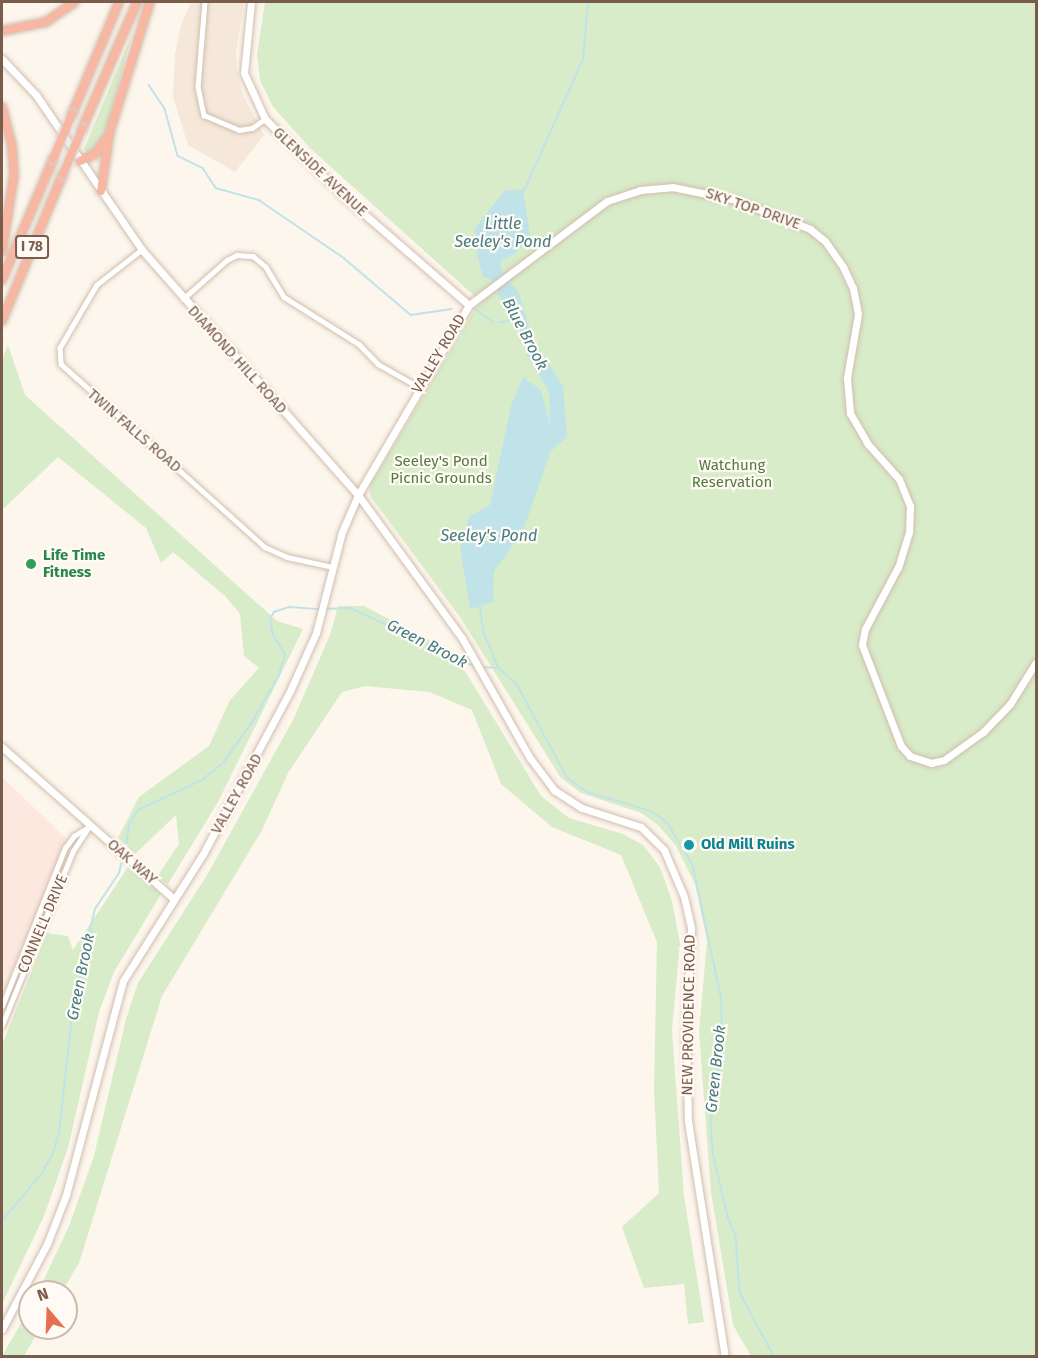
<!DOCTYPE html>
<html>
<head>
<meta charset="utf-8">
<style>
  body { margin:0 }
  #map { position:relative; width:1038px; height:1358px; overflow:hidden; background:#fdf6ec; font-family:"Fira Sans",sans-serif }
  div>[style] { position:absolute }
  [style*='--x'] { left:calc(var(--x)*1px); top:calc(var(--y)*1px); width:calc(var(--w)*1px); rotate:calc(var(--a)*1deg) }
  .residential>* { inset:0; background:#f5e8da }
  .commercial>* { inset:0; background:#fde8e0 }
  .green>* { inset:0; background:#d8ecc9 }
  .water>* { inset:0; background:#bfe3e8 }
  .stream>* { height:1.5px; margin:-0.75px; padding:0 0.75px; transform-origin:0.75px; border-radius:0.75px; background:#bfe3e8 }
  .roads { filter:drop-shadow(0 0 2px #d1beb0) drop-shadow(0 0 2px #d1beb0) }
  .street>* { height:4.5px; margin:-2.25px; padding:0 2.25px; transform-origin:2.25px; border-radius:2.25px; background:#fff }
  .secondary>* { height:7px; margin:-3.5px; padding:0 3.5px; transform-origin:3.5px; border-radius:3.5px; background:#fff }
  .highway>* { height:8px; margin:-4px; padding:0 4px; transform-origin:4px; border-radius:4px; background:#f7b7a3 }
  .bridges { filter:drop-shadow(0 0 2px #dad1cd) drop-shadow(0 0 2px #dad1cd) }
  .highway-bridge>* { height:8px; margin:-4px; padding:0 4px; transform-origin:4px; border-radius:4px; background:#f7b7a3 }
  .dots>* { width:16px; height:16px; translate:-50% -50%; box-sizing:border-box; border:3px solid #fffaf3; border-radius:50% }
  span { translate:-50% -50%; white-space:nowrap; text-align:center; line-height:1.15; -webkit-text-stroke:4.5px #fffaf3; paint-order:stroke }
  .shield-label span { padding:2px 4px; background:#fffaf3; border:2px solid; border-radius:4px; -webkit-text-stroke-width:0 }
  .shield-label { font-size:14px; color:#7a5c4d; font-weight:700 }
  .street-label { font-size:15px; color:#7a5c4d }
  .park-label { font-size:15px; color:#537a41 }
  .leisure-label { font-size:15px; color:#27864d; font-weight:700 }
  .left { translate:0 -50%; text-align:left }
  .culture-label { font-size:15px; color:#0d838f; font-weight:700 }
  .water-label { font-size:16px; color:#437c86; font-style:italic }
  .frame { position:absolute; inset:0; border:3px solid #7a5c4d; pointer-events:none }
  .north { position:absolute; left:18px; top:1280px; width:60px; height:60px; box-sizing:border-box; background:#fffaf3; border:2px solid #cabbb1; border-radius:50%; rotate:341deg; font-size:16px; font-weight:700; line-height:24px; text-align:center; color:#7a5c4d }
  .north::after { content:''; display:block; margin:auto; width:21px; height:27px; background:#e76f51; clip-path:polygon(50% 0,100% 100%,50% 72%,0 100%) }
</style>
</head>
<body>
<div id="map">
  <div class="residential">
    <i style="clip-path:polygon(191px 2px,244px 2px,236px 52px,237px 71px,243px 95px,264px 135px,235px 172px,188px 145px,173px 97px,175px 54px,181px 25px)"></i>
  </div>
  <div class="commercial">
    <i style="clip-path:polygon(2px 777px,67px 839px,2px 996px)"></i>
  </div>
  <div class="green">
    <i style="clip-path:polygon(265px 2px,1036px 2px,1036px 1356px,751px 1356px,733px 1325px,711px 1192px,699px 1031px,707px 941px,695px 884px,676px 846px,658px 825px,641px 813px,581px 793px,561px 778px,460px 617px,371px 497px,369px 487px,480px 301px,311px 149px,273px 107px,260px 80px,257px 55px)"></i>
    <i style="clip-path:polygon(132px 34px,107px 128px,98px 147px,87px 154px,84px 149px)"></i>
    <i style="clip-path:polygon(8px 345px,25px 395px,277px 621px,303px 629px,218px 802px,168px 884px,157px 877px,179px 844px,176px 815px,135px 854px,118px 838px,139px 797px,209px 746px,230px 700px,259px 668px,244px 656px,240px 614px,225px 596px,173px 552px,161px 563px,146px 528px,58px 457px,2px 510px,2px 359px)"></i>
    <i style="clip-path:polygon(338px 606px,364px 606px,454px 653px,541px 796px,569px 818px,623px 834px,643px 845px,660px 867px,672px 901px,680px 943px,672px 1030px,684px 1196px,704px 1322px,688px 1324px,684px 1284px,644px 1288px,622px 1227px,659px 1193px,654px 1089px,657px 942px,621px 855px,552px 827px,501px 784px,472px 710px,429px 692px,365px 686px,342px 692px,288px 773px,262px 830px,162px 996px,79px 1263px,62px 1292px,38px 1292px,69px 1226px,94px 1156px,126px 1019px,138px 983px,207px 875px,293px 720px,330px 635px)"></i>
    <i style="clip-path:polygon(128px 867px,161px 894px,114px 972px,99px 1012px,68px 1148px,44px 1216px,2px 1304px,2px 1045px,47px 933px,68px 936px,73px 950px)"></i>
    <i style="clip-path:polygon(30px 1308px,30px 1328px,40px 1328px,24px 1356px,2px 1356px)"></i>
  </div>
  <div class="water">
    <i style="clip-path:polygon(523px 189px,530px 237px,515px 254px,501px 261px,501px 272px,519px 293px,532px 338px,563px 386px,567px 437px,551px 451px,522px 533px,494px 571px,493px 602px,470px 609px,460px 546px,469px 517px,490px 505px,511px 406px,523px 377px,541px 390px,550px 425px,549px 392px,528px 357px,518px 324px,497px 293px,499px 287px,492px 280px,483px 277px,477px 253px,475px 228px,504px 191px)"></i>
  </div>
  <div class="stream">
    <i style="--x:149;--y:85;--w:29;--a:56"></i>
    <i style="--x:165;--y:109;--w:49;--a:74.5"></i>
    <i style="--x:178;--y:156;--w:28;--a:26"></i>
    <i style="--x:203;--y:168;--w:24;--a:57"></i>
    <i style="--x:216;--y:188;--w:45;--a:15.6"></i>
    <i style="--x:259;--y:200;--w:103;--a:34.3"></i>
    <i style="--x:344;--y:258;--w:88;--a:40.4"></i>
    <i style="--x:411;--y:315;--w:41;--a:-8.3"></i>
    <i style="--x:524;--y:191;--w:145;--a:-65.9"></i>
    <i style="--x:583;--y:59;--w:57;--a:-85"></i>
    <i style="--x:474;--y:308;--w:24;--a:36"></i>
    <i style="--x:499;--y:322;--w:17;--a:-7"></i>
    <i style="--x:480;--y:605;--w:28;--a:82"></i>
    <i style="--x:484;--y:633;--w:38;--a:67"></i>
    <i style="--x:324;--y:609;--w:27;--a:-2"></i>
    <i style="--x:351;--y:608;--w:138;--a:25.3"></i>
    <i style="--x:481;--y:667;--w:18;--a:3"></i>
    <i style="--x:499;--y:668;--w:26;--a:43"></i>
    <i style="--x:518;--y:686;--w:103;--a:61.7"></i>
    <i style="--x:567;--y:777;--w:25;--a:37"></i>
    <i style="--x:587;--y:792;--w:67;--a:16.5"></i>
    <i style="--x:651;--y:811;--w:19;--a:35"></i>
    <i style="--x:667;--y:822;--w:50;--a:58.8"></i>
    <i style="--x:693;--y:865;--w:138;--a:77.9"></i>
    <i style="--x:722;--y:1000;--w:46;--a:90"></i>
    <i style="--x:722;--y:1046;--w:79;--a:98"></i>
    <i style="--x:711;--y:1124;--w:28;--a:86"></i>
    <i style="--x:713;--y:1152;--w:67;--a:77"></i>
    <i style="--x:728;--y:1217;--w:21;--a:67"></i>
    <i style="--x:736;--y:1236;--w:57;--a:86"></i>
    <i style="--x:740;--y:1293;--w:72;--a:61.6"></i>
    <i style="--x:125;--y:851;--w:26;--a:-81"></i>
    <i style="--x:129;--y:825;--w:17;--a:-59"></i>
    <i style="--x:138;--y:810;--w:71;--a:-25.1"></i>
    <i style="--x:202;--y:780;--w:28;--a:-39"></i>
    <i style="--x:224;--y:762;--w:49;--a:-55"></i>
    <i style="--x:252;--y:722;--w:52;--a:-60"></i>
    <i style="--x:278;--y:677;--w:23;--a:-72"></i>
    <i style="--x:285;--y:655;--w:23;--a:-121"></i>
    <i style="--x:273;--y:635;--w:16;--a:-101"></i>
    <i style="--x:270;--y:619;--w:8;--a:-60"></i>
    <i style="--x:274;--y:612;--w:16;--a:-18"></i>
    <i style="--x:289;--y:607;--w:30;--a:4"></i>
    <i style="--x:2;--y:1221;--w:62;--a:-50.2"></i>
    <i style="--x:42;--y:1173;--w:23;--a:-61"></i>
    <i style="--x:53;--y:1153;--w:21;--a:-73"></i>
    <i style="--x:59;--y:1133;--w:119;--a:-83.7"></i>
    <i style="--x:72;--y:1015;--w:78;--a:-78.1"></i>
    <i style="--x:88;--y:939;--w:31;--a:-77"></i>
    <i style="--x:95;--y:909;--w:43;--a:-56.3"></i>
    <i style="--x:119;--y:873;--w:16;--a:-75"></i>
    <i style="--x:1035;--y:1356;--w:2;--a:-63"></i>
  </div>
  <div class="roads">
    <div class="street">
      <i style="--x:205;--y:2;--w:85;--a:94.7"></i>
      <i style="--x:198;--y:87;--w:29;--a:78"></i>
      <i style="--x:204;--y:115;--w:38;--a:23"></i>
      <i style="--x:239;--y:130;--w:13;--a:-9"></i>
      <i style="--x:252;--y:128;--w:16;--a:-35"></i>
      <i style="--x:142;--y:250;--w:57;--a:142.1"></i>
      <i style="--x:97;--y:285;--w:73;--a:120.4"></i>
      <i style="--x:60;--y:348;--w:16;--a:86"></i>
      <i style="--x:61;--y:364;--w:274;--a:41.9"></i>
      <i style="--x:265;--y:547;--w:24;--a:24"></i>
      <i style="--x:287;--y:557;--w:47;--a:12.3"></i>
      <i style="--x:183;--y:299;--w:59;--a:-41.6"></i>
      <i style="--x:227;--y:260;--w:11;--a:-27"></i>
      <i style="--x:237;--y:255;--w:16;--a:4"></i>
      <i style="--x:253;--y:256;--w:17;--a:40"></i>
      <i style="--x:266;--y:267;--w:35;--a:59"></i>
      <i style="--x:284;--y:297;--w:89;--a:32.1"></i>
      <i style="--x:359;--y:344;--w:28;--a:46"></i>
      <i style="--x:378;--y:364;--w:47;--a:29.3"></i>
      <i style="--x:2;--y:1006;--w:170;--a:-68.3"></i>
      <i style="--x:65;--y:848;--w:15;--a:-53"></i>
      <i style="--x:74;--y:836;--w:15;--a:-32"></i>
      <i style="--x:2;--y:1025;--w:188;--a:-67.8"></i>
      <i style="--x:73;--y:851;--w:30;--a:-57"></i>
    </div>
    <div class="secondary">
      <i style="--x:251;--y:2;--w:71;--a:95.6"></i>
      <i style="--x:244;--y:73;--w:51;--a:65.5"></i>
      <i style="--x:265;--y:119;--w:116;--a:44.3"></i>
      <i style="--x:348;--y:200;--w:160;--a:41"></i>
      <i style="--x:2;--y:59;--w:50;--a:46.6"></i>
      <i style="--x:36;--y:95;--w:188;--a:55.6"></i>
      <i style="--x:142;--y:250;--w:327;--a:48.6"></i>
      <i style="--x:358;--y:495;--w:177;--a:54"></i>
      <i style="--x:462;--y:638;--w:138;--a:60.5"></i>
      <i style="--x:530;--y:758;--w:40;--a:53"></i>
      <i style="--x:554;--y:790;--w:33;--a:33"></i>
      <i style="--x:582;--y:808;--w:62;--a:17.9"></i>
      <i style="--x:641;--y:827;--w:33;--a:45"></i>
      <i style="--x:664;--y:850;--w:51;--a:66.9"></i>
      <i style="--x:684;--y:897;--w:32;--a:77"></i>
      <i style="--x:691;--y:928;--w:106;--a:92.7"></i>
      <i style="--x:686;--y:1034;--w:87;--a:88.7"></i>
      <i style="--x:688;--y:1121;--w:238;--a:81.1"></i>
      <i style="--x:2;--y:747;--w:230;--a:41.5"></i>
      <i style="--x:2;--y:1329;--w:96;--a:-62.1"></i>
      <i style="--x:47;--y:1244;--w:53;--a:-68.8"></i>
      <i style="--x:66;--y:1195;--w:221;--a:-75.1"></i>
      <i style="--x:123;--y:981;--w:150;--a:-57.8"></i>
      <i style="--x:203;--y:854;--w:185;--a:-61.9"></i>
      <i style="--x:290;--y:691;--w:64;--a:-65.9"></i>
      <i style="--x:316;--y:633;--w:104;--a:-75.6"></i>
      <i style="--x:342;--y:532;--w:40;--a:-66.6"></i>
      <i style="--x:358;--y:495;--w:220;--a:-59.7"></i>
      <i style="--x:469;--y:305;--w:173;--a:-37"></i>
      <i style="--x:607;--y:201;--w:35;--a:-18"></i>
      <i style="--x:640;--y:190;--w:32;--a:-5"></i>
      <i style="--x:672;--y:187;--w:61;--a:11.3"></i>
      <i style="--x:732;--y:199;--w:84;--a:21"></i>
      <i style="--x:810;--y:229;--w:19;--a:39"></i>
      <i style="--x:825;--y:241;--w:32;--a:55"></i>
      <i style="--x:843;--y:267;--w:23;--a:65"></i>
      <i style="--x:853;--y:288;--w:26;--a:79"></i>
      <i style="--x:858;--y:314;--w:65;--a:99.8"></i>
      <i style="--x:847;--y:378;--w:35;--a:85"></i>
      <i style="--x:850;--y:413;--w:34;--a:60"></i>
      <i style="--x:867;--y:443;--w:48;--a:48.4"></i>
      <i style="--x:899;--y:479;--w:29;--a:68"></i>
      <i style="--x:910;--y:506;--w:26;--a:92"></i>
      <i style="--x:909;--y:532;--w:37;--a:107"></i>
      <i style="--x:898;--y:567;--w:70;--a:118"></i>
      <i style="--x:865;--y:629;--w:16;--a:101"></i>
      <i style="--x:862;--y:645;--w:108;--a:68.9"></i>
      <i style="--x:901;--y:746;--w:13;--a:48"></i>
      <i style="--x:910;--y:756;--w:22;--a:18"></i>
      <i style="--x:931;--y:763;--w:13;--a:-13"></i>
      <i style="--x:944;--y:760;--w:48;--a:-35.7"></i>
      <i style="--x:983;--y:732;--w:39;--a:-46"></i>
      <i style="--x:1010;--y:704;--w:49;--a:-58.2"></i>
    </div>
    <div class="highway">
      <i style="--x:2;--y:31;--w:45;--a:-11.6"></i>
      <i style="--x:46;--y:22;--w:35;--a:-35"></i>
      <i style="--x:2;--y:107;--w:40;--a:75.6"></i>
      <i style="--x:12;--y:146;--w:29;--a:86"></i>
      <i style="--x:14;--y:175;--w:77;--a:99"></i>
      <i style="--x:72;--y:114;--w:121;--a:-67.2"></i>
      <i style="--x:82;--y:129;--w:138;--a:-66.6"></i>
      <i style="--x:80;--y:161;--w:17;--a:-25"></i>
      <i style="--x:95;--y:154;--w:19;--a:-55"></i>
      <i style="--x:101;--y:191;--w:61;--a:-81.5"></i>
      <i style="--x:110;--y:131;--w:135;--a:-72.8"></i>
      <i style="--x:2;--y:280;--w:131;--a:-67.1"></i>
      <i style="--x:2;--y:321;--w:159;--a:-67.5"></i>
    </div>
  </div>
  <div class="bridges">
    <div class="highway-bridge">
      <i style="--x:53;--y:159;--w:49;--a:-67.1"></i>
      <i style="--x:63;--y:174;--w:49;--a:-67.1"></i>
    </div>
  </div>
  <div class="dots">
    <i style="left:31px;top:564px;background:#2e9e5b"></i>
    <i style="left:689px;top:845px;background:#0f9aa8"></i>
  </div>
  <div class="shield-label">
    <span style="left:32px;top:247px">I 78</span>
  </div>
  <div class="street-label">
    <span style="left:320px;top:172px;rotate:43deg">GLENSIDE AVENUE</span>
    <span style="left:753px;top:209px;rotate:19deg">SKY TOP DRIVE</span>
    <span style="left:439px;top:354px;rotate:-59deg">VALLEY ROAD</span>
    <span style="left:237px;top:360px;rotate:48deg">DIAMOND HILL ROAD</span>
    <span style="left:134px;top:431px;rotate:41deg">TWIN FALLS ROAD</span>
    <span style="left:237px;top:794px;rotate:-61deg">VALLEY ROAD</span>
    <span style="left:132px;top:862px;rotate:41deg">OAK WAY</span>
    <span style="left:43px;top:924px;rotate:-67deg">CONNELL DRIVE</span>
    <span style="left:689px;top:1015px;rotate:-89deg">NEW PROVIDENCE ROAD</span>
  </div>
  <div class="park-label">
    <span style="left:441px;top:470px">Seeley's Pond<br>Picnic Grounds</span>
    <span style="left:732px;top:474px">Watchung<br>Reservation</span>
  </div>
  <div class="leisure-label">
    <span class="left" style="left:43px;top:564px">Life Time<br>Fitness</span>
  </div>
  <div class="culture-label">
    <span class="left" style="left:701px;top:845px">Old Mill Ruins</span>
  </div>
  <div class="water-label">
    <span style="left:503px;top:233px">Little<br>Seeley's Pond</span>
    <span style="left:525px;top:334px;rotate:62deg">Blue Brook</span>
    <span style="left:489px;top:536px">Seeley's Pond</span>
    <span style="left:427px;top:644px;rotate:27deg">Green Brook</span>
    <span style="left:81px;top:977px;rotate:-79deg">Green Brook</span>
    <span style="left:716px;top:1069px;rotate:-84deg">Green Brook</span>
  </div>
  <div class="frame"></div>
  <div class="north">N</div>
</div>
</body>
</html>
